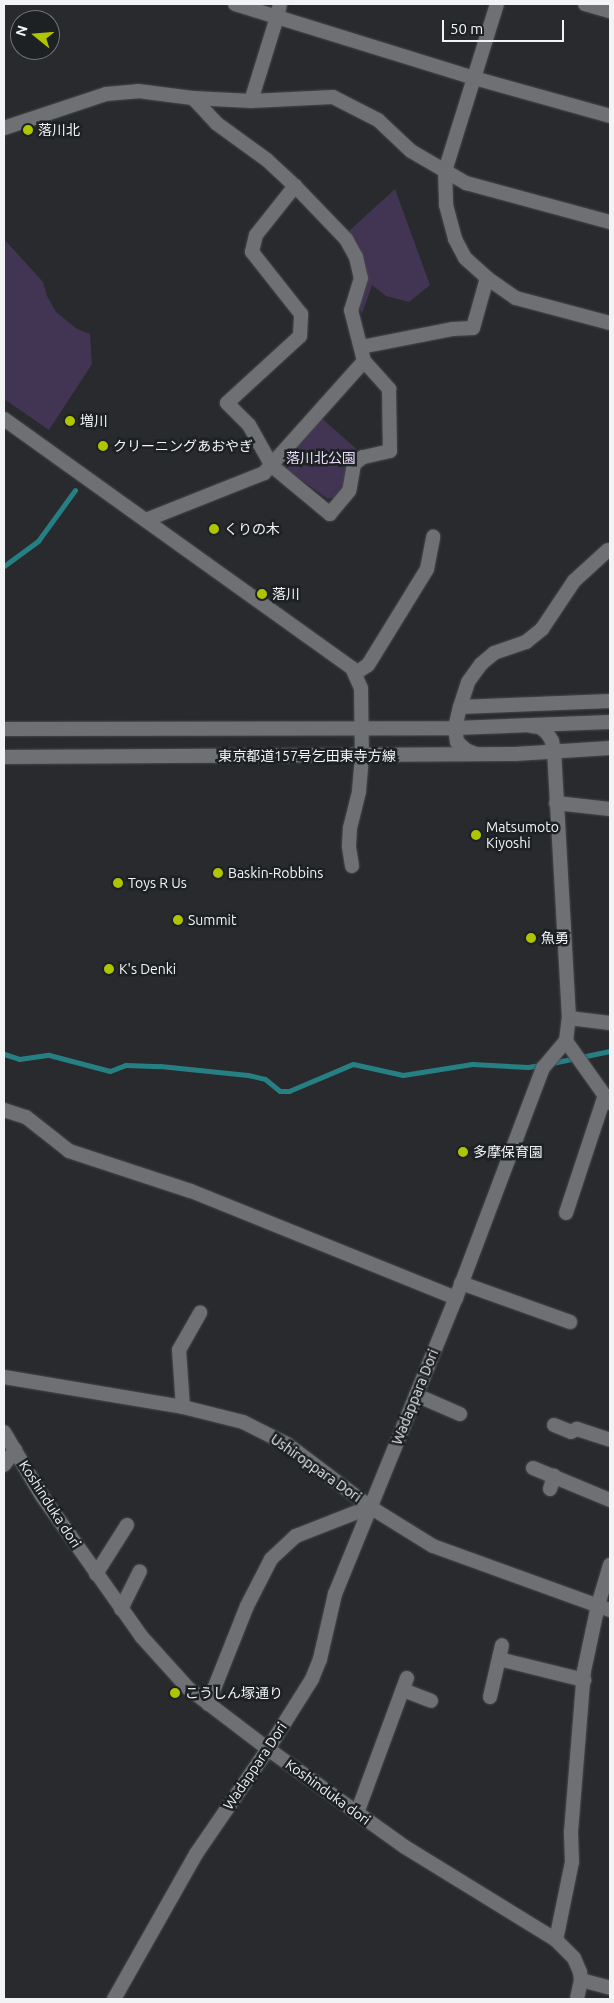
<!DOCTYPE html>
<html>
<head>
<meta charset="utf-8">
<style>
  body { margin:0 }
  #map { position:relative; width:614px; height:2003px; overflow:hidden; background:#282a2d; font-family:Ubuntu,"Noto Sans JP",sans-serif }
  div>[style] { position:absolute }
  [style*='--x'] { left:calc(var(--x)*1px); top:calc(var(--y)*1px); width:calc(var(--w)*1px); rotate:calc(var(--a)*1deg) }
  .green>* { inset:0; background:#423453 }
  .stream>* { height:5px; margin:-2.5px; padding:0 2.5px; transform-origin:2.5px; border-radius:2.5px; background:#268083 }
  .roads { filter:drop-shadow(0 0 1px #47494b) drop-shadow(0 0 1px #47494b) }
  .minor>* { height:14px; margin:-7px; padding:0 7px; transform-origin:7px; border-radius:7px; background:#6e7074 }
  .tertiary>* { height:14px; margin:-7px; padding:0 7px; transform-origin:7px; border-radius:7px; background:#6e7074 }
  .secondary>* { height:14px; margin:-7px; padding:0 7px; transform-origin:7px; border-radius:7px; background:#6e7074 }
  .dots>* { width:14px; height:14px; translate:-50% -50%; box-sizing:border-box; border:2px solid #1e2123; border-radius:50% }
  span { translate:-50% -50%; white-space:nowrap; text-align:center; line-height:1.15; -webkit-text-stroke:5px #1e2123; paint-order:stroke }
  .poi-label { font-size:14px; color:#f2f3f5 }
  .left { translate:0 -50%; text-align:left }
  .park-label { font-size:14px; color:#e8dbfa }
  .street-label { font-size:14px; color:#f2f3f5 }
  .frame { position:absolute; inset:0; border:5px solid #f2f3f5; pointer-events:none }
  .north { position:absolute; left:10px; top:10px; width:50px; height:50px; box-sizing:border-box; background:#1e2123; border:1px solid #737577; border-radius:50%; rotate:287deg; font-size:14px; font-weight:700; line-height:20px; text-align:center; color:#f2f3f5 }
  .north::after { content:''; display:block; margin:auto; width:18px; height:22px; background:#b0c502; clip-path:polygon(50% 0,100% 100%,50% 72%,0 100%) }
  .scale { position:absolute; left:442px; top:20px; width:122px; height:22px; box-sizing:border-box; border:2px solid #f2f3f5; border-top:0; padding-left:6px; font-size:15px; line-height:18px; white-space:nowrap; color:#f2f3f5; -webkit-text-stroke:4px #1e2123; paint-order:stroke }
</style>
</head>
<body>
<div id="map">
  <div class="green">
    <i style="clip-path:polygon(395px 189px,430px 285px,409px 302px,386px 296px,372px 285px,362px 314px,358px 305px,359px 250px,349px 231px)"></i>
    <i style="clip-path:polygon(4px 239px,43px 282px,47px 296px,56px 312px,77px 329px,90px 334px,92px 364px,49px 430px,4px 399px)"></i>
    <i style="clip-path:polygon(318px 415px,360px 452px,338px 496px,328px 499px,285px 468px,283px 457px)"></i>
  </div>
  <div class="stream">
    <i style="--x:4;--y:566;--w:42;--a:-36.3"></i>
    <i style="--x:38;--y:541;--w:63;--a:-54"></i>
    <i style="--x:4;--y:1054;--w:16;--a:18"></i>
    <i style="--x:19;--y:1059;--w:30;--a:-8"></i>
    <i style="--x:49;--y:1055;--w:63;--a:14.7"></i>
    <i style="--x:110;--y:1071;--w:17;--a:-21"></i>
    <i style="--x:126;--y:1065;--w:34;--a:2"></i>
    <i style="--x:160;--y:1066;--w:88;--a:5.8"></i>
    <i style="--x:248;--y:1075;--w:17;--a:13"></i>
    <i style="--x:265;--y:1079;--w:19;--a:39"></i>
    <i style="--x:280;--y:1091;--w:9;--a:0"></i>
    <i style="--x:289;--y:1091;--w:69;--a:-22.9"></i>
    <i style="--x:353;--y:1064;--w:51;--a:12.4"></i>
    <i style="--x:403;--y:1075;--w:70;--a:-9.1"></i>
    <i style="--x:472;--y:1064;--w:56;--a:3.1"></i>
    <i style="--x:528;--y:1067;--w:13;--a:-9"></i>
    <i style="--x:552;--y:1063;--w:59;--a:-11.7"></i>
  </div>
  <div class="roads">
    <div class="minor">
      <i style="--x:235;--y:4;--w:44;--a:17.2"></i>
      <i style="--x:277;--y:17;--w:13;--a:-77"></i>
      <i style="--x:497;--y:4;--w:175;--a:107.3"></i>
      <i style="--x:445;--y:171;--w:34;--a:88"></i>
      <i style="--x:446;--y:205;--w:35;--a:75"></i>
      <i style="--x:455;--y:239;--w:21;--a:62"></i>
      <i style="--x:465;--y:258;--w:30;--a:42"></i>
      <i style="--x:487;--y:278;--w:35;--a:35"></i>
      <i style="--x:516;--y:298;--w:97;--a:14.9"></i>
      <i style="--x:585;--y:4;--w:26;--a:16"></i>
      <i style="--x:193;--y:98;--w:34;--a:47"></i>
      <i style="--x:216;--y:123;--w:63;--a:36"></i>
      <i style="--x:267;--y:160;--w:38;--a:43"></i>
      <i style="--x:295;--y:186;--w:74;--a:46.1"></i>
      <i style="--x:346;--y:239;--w:21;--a:61"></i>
      <i style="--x:356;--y:257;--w:22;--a:77"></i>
      <i style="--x:361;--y:278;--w:34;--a:107"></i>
      <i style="--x:351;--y:310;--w:53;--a:75.7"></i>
      <i style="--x:364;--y:361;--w:38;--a:48"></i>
      <i style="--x:389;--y:389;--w:62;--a:89.1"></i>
      <i style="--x:390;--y:451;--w:28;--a:167"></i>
      <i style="--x:363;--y:457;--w:11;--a:142"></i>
      <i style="--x:354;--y:464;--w:27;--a:100"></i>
      <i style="--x:349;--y:491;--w:30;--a:130"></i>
      <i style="--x:330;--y:514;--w:75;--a:-140.4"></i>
      <i style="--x:272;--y:466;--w:47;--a:-119.3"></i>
      <i style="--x:249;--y:425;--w:31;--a:-135"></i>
      <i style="--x:227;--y:403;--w:99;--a:-42.5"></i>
      <i style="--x:300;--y:336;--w:22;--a:-87"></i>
      <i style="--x:301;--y:314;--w:79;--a:-128.3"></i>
      <i style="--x:252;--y:252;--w:17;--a:-77"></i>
      <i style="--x:256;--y:235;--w:63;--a:-51.5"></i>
      <i style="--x:251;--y:101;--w:88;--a:-72.8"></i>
      <i style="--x:277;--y:17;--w:206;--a:17.2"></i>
      <i style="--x:474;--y:78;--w:141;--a:15.6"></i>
      <i style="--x:4;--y:128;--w:108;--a:-18.4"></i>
      <i style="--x:106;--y:94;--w:32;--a:-5"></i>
      <i style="--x:138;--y:91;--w:55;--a:7.3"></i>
      <i style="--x:193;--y:98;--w:58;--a:3"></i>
      <i style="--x:251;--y:101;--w:82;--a:-2.8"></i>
      <i style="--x:333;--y:97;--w:51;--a:27.1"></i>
      <i style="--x:378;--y:120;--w:45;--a:43.2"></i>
      <i style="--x:411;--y:151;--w:64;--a:30.2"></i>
      <i style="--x:466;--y:183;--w:149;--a:15.2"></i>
      <i style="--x:361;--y:347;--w:94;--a:-11.1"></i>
      <i style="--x:453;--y:329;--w:20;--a:-3"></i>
      <i style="--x:473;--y:328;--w:52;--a:-74.4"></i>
      <i style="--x:146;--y:520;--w:127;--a:-21.7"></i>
      <i style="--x:264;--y:473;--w:150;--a:-48.2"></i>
      <i style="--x:356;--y:673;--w:14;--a:-34"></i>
      <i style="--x:368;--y:665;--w:113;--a:-58.4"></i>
      <i style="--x:427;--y:569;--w:33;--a:-79"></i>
      <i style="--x:460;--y:707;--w:26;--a:-72"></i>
      <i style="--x:468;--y:682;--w:22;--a:-54"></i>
      <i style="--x:481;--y:664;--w:17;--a:-40"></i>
      <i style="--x:494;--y:653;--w:34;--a:-19"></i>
      <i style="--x:526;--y:642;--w:21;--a:-39"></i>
      <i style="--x:542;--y:629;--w:58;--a:-56.3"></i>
      <i style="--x:574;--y:581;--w:46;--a:-42.4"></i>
      <i style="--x:556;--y:803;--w:54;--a:6.3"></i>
      <i style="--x:569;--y:1018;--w:41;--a:7"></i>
      <i style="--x:566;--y:1041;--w:76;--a:54.6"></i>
      <i style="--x:4;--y:1110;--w:23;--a:18"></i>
      <i style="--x:26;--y:1117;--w:55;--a:38.3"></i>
      <i style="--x:69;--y:1151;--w:128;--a:18.2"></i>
      <i style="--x:191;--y:1191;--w:286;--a:22"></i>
      <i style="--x:566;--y:1213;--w:124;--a:-71.7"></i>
      <i style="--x:461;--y:1283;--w:116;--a:19.7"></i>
      <i style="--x:4;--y:1377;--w:181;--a:9.5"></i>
      <i style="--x:183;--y:1407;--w:62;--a:14"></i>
      <i style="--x:243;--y:1422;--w:49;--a:26.6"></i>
      <i style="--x:287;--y:1444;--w:104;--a:37.2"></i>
      <i style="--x:370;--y:1507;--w:74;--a:31.8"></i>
      <i style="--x:433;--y:1546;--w:188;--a:19.9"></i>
      <i style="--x:416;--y:1395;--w:48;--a:23.4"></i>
      <i style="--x:183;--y:1407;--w:57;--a:-94"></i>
      <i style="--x:179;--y:1350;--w:43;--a:-60.4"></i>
      <i style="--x:554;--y:1425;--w:18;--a:22"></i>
      <i style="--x:571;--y:1432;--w:7;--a:-27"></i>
      <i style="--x:577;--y:1429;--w:35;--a:18"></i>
      <i style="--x:4;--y:1432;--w:74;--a:59.3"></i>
      <i style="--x:42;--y:1496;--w:171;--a:54.7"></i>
      <i style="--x:141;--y:1636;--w:70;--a:47.9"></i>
      <i style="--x:188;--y:1688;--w:101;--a:37.3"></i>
      <i style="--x:268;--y:1749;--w:168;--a:35.6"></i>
      <i style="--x:405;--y:1847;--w:177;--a:31.6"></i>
      <i style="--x:556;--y:1940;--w:25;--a:45"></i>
      <i style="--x:574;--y:1958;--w:15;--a:67"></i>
      <i style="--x:580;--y:1972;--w:8;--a:83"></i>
      <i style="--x:581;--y:1980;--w:19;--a:102"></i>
      <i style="--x:4;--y:1465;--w:19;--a:-54"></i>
      <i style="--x:533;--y:1468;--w:83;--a:22.6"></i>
      <i style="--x:550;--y:1489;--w:14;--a:-73"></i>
      <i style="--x:96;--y:1574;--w:58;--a:-57.7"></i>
      <i style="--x:121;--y:1609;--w:42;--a:-63.4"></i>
      <i style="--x:499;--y:1659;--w:88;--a:13.9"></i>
      <i style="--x:403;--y:1690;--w:30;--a:21"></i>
      <i style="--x:490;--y:1697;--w:53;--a:-77"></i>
      <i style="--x:208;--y:1704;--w:105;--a:-68.3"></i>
      <i style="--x:247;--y:1606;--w:53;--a:-62.9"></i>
      <i style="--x:271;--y:1559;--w:34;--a:-43"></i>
      <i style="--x:296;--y:1536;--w:79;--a:-21.4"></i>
      <i style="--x:357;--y:1813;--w:144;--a:-69.7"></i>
      <i style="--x:556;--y:1940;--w:80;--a:-78.4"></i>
      <i style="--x:572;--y:1862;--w:30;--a:-92"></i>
      <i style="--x:571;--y:1832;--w:162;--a:-85.4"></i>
      <i style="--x:584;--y:1671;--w:67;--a:-78"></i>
      <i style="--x:598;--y:1605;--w:42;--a:-73.3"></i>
      <i style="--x:581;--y:1980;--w:30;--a:15"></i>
    </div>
    <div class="tertiary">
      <i style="--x:352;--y:866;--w:20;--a:-99"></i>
      <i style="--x:349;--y:846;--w:18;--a:-87"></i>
      <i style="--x:350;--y:828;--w:38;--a:-76"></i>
      <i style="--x:359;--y:791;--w:35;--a:-85"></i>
      <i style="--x:114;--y:1999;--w:167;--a:-60.5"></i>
      <i style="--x:196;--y:1854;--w:127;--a:-55.6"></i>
      <i style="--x:268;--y:1749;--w:83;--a:-57.8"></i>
      <i style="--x:312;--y:1679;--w:22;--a:-68"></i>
      <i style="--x:320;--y:1659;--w:67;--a:-77"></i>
      <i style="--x:335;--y:1594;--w:320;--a:-67.8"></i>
      <i style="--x:456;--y:1298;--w:246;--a:-69.3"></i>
      <i style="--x:543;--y:1068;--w:35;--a:-50"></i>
      <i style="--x:566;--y:1041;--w:23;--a:-83"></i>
      <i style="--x:569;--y:1018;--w:265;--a:-93.2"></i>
      <i style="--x:554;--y:753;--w:12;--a:-99"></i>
      <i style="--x:552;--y:741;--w:9;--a:-122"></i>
      <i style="--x:547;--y:733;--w:9;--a:-139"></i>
      <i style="--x:540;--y:727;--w:9;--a:-174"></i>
    </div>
    <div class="secondary">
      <i style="--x:4;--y:419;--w:428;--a:35.6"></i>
      <i style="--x:352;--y:668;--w:22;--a:66"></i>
      <i style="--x:361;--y:688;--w:68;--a:89.2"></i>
      <i style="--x:4;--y:729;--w:451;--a:-0.1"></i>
      <i style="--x:455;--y:728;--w:155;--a:-2.2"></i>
      <i style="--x:476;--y:754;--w:11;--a:-158"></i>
      <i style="--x:466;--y:750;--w:12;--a:-138"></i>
      <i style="--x:457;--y:742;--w:14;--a:-98"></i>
      <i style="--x:455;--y:728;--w:22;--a:-77"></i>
      <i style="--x:460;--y:707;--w:150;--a:-2.3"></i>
      <i style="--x:4;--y:757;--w:511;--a:-0.34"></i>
      <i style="--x:515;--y:754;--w:95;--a:-3.6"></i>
    </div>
  </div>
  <div class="dots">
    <i style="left:28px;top:130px;background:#b0c502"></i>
    <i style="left:70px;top:421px;background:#b0c502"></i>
    <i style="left:103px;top:446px;background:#b0c502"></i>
    <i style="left:214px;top:529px;background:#b0c502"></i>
    <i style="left:262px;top:594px;background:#b0c502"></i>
    <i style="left:476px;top:835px;background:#b0c502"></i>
    <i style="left:218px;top:873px;background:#b0c502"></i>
    <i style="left:118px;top:883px;background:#b0c502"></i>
    <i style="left:178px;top:920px;background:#b0c502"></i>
    <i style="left:531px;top:938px;background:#b0c502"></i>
    <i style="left:109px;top:969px;background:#b0c502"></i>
    <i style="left:463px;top:1152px;background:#b0c502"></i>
    <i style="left:175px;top:1693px;background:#b0c502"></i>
  </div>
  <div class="poi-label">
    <span class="left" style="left:38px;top:130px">落川北</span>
    <span class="left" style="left:80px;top:421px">増川</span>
    <span class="left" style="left:113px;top:446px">クリーニングあおやぎ</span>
    <span class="left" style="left:224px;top:529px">くりの木</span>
    <span class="left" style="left:272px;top:594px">落川</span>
    <span class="left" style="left:486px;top:835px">Matsumoto<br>Kiyoshi</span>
    <span class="left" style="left:228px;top:873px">Baskin-Robbins</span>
    <span class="left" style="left:128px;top:883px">Toys R Us</span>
    <span class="left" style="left:188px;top:920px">Summit</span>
    <span class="left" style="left:541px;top:938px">魚勇</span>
    <span class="left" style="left:119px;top:969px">K's Denki</span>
    <span class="left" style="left:473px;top:1152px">多摩保育園</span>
    <span class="left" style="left:185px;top:1693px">こうしん塚通り</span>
  </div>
  <div class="park-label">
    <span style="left:321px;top:458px">落川北公園</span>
  </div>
  <div class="street-label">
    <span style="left:307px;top:756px">東京都道157号乞田東寺方線</span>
    <span style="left:415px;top:1397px;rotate:-68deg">Wadappara Dori</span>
    <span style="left:316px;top:1468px;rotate:35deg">Ushiroppara Dori</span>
    <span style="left:50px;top:1504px;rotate:57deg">Koshinduka dori</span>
    <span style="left:255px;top:1766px;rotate:-56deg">Wadappara Dori</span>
    <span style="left:328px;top:1792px;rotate:36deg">Koshinduka dori</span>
  </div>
  <div class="frame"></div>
  <div class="north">N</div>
  <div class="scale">50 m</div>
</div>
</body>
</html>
